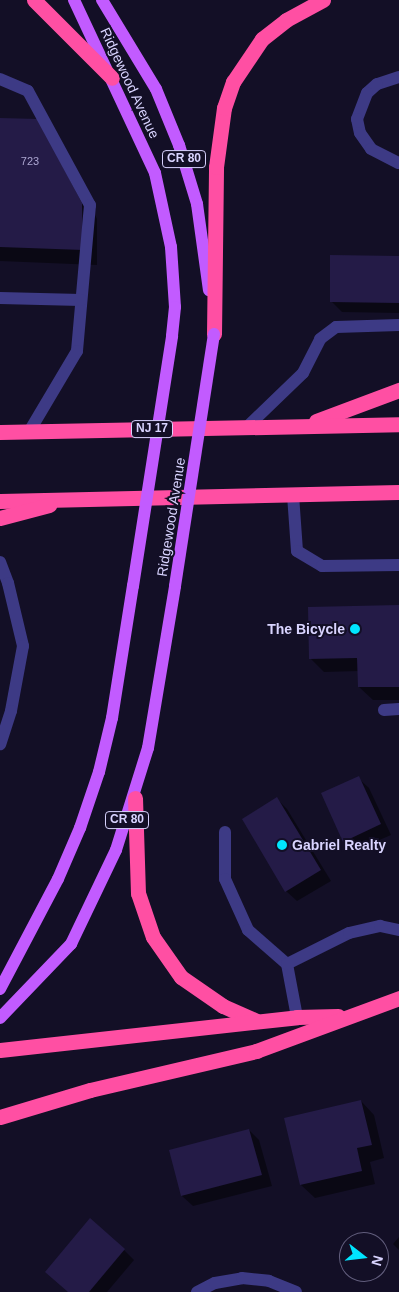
<!DOCTYPE html>
<style>
body{margin:0}
#map{position:relative;width:399px;height:1292px;overflow:hidden;background:#130f26;font-family:Helvetica,sans-serif}
div>[style]{position:absolute}
.shadow>*{inset:0;background:#0007}
.building>*{inset:0;background:#241b47}
.minor>*{height:12px;margin:-6px;padding:0 6px;transform-origin:6px;border-radius:6px;background:#3d3a85}
.major>*{height:12px;margin:-6px;padding:0 6px;transform-origin:6px;border-radius:6px;background:#c25bff}
.highway>*{height:15px;margin:-7.5px;padding:0 7.5px;transform-origin:7.5px;border-radius:7.5px;background:#ff4fa3}
.major-bridge>*{height:12px;margin:-6px;padding:0 6px;transform-origin:6px;border-radius:6px;background:#c25bff}
.dots>*{width:14px;height:14px;translate:-50% -50%;box-sizing:border-box;border:2px solid #130f26;border-radius:50%}
span{translate:-50% -50%;white-space:nowrap;text-align:center;line-height:1.15;-webkit-text-stroke:4px #130f26;paint-order:stroke}
.number-label{font-size:11px;color:#aca6d1}
.number-label span{-webkit-text-stroke-width:0}
.shield-label span{padding:1px 4px;background:#130f26;border:1px solid;border-radius:4px;-webkit-text-stroke-width:0}
.shield-label{font-size:12px;color:#d9d4ff;font-weight:700}
.street-label{font-size:14px;color:#d9d4ff}
.poi-label{font-size:14px;color:#d9d4ff;font-weight:700}
.right{translate:-100% -50%;text-align:right}
.left{translate:0 -50%;text-align:left}
.north{position:absolute;left:339px;top:1232px;width:50px;height:50px;box-sizing:border-box;background:#130f26;border:1px solid #625e7d;border-radius:50%;rotate:106deg;font-size:14px;font-weight:700;line-height:20px;text-align:center;color:#d9d4ff}
.north::after{content:'';display:block;margin:auto;width:18px;height:22px;background:#00e5ff;clip-path:polygon(50% 0,100% 100%,50% 72%,0 100%)}
</style>
<div id="map">
<div class="shadow">
<i style="clip-path:polygon(0 119px,53px 135px,97px 219px,97px 265px,0 261px)"></i>
<i style="clip-path:polygon(399px 257px,399px 313px,342px 312px,331px 301px)"></i>
<i style="clip-path:polygon(399px 606px,399px 700px,373px 700px,359px 687px,359px 671px,324px 672px,310px 658px)"></i>
<i style="clip-path:polygon(358px 778px,369px 788px,391px 835px,354px 851px,344px 841px)"></i>
<i style="clip-path:polygon(277px 799px,287px 809px,331px 881px,297px 901px,286px 891px)"></i>
<i style="clip-path:polygon(361px 1101px,374px 1115px,384px 1158px,370px 1162px,375px 1184px,315px 1198px,301px 1185px,286px 1119px)"></i>
<i style="clip-path:polygon(249px 1130px,259px 1140px,272px 1186px,193px 1206px,182px 1196px,171px 1151px)"></i>
<i style="clip-path:polygon(399px 1237px,399px 1250px,393px 1244px)"></i>
<i style="clip-path:polygon(124px 1250px,134px 1260px,107px 1292px,68px 1292px)"></i>
</div>
<div class="building">
<i style="clip-path:polygon(0 118px,38px 119px,82px 203px,83px 250px,0 247px)"></i>
<i style="clip-path:polygon(330px 255px,399px 256px,399px 303px,330px 302px)"></i>
<i style="clip-path:polygon(399px 605px,399px 687px,358px 687px,357px 658px,309px 659px,308px 607px)"></i>
<i style="clip-path:polygon(359px 776px,381px 824px,343px 842px,321px 793px)"></i>
<i style="clip-path:polygon(277px 797px,321px 870px,285px 892px,242px 819px)"></i>
<i style="clip-path:polygon(361px 1100px,372px 1145px,357px 1148px,362px 1171px,300px 1185px,284px 1118px)"></i>
<i style="clip-path:polygon(249px 1129px,262px 1175px,181px 1196px,169px 1150px)"></i>
<i style="clip-path:polygon(90px 1218px,125px 1249px,89px 1292px,68px 1292px,45px 1272px)"></i>
</div>
<div class="minor">
<i style="left:399px;top:77px;width:23px;rotate:162deg"></i>
<i style="left:377px;top:84px;width:13px;rotate:138deg"></i>
<i style="left:367px;top:93px;width:28px;rotate:111deg"></i>
<i style="left:357px;top:119px;width:14px;rotate:78deg"></i>
<i style="left:360px;top:133px;width:19px;rotate:55deg"></i>
<i style="left:371px;top:149px;width:31px;rotate:27deg"></i>
<i style="left:0;top:79px;width:30px;rotate:23deg"></i>
<i style="left:28px;top:91px;width:130px;rotate:61.5deg"></i>
<i style="left:90px;top:205px;width:147px;rotate:95.1deg"></i>
<i style="left:77px;top:351px;width:94px;rotate:120.7deg"></i>
<i style="left:0;top:298px;width:81px;rotate:1.4deg"></i>
<i style="left:248px;top:426px;width:76px;rotate:-43.9deg"></i>
<i style="left:303px;top:373px;width:38px;rotate:-63deg"></i>
<i style="left:320px;top:339px;width:20px;rotate:-37deg"></i>
<i style="left:336px;top:327px;width:63px;rotate:-1.8deg"></i>
<i style="left:293px;top:495px;width:56px;rotate:85.9deg"></i>
<i style="left:297px;top:551px;width:29px;rotate:31deg"></i>
<i style="left:322px;top:566px;width:77px;rotate:-0.7deg"></i>
<i style="left:0;top:562px;width:22px;rotate:69deg"></i>
<i style="left:8px;top:583px;width:65px;rotate:76.6deg"></i>
<i style="left:23px;top:646px;width:66px;rotate:100.5deg"></i>
<i style="left:11px;top:711px;width:35px;rotate:108deg"></i>
<i style="left:384px;top:710px;width:15px;rotate:-4deg"></i>
<i style="left:225px;top:832px;width:47px;rotate:90deg"></i>
<i style="left:225px;top:879px;width:56px;rotate:65.7deg"></i>
<i style="left:248px;top:930px;width:52px;rotate:41.1deg"></i>
<i style="left:287px;top:964px;width:54px;rotate:79.3deg"></i>
<i style="left:287px;top:964px;width:69px;rotate:-26.6deg"></i>
<i style="left:349px;top:933px;width:32px;rotate:-13deg"></i>
<i style="left:380px;top:926px;width:19px;rotate:12deg"></i>
<i style="left:197px;top:1292px;width:20px;rotate:-27deg"></i>
<i style="left:215px;top:1283px;width:27px;rotate:-10deg"></i>
<i style="left:242px;top:1278px;width:27px;rotate:6deg"></i>
<i style="left:269px;top:1281px;width:29px;rotate:22deg"></i>
</div>
<div class="major">
<i style="left:74px;top:0;width:191px;rotate:64.9deg"></i>
<i style="left:155px;top:173px;width:76px;rotate:77.8deg"></i>
<i style="left:171px;top:247px;width:60px;rotate:86.2deg"></i>
<i style="left:175px;top:307px;width:29px;rotate:96deg"></i>
<i style="left:102px;top:0;width:104px;rotate:58.8deg"></i>
<i style="left:156px;top:89px;width:61px;rotate:67.7deg"></i>
<i style="left:179px;top:145px;width:62px;rotate:73deg"></i>
<i style="left:197px;top:204px;width:87px;rotate:82.1deg"></i>
<i style="left:0;top:989px;width:124px;rotate:-62.2deg"></i>
<i style="left:58px;top:879px;width:56px;rotate:-66.7deg"></i>
<i style="left:80px;top:828px;width:59px;rotate:-71.3deg"></i>
<i style="left:99px;top:772px;width:56px;rotate:-76.5deg"></i>
<i style="left:112px;top:718px;width:134px;rotate:-81deg"></i>
<i style="left:0;top:1018px;width:103px;rotate:-46.2deg"></i>
<i style="left:71px;top:944px;width:104px;rotate:-64.4deg"></i>
<i style="left:116px;top:850px;width:107px;rotate:-72.6deg"></i>
<i style="left:148px;top:748px;width:164px;rotate:-80.5deg"></i>
</div>
<div class="highway">
<i style="left:34px;top:0;width:110px;rotate:45deg"></i>
<i style="left:214px;top:334px;width:167px;rotate:-89.3deg"></i>
<i style="left:216px;top:167px;width:60px;rotate:-82.3deg"></i>
<i style="left:224px;top:108px;width:28px;rotate:-71deg"></i>
<i style="left:233px;top:82px;width:52px;rotate:-56deg"></i>
<i style="left:262px;top:39px;width:31px;rotate:-38deg"></i>
<i style="left:286px;top:20px;width:42px;rotate:-28.4deg"></i>
<i style="left:316px;top:421px;width:89px;rotate:-20.5deg"></i>
<i style="left:0;top:432px;width:399px;rotate:-1.1deg"></i>
<i style="left:0;top:501px;width:399px;rotate:-1.3deg"></i>
<i style="left:0;top:518px;width:51px;rotate:-14.9deg"></i>
<i style="left:135px;top:798px;width:95px;rotate:88.2deg"></i>
<i style="left:138px;top:893px;width:46px;rotate:71.2deg"></i>
<i style="left:153px;top:937px;width:49px;rotate:55deg"></i>
<i style="left:181px;top:977px;width:51px;rotate:34.6deg"></i>
<i style="left:223px;top:1006px;width:36px;rotate:24deg"></i>
<i style="left:0;top:1050px;width:299px;rotate:-6.3deg"></i>
<i style="left:297px;top:1017px;width:41px;rotate:-1.4deg"></i>
<i style="left:0;top:1117px;width:94px;rotate:-16.7deg"></i>
<i style="left:90px;top:1090px;width:171px;rotate:-13.2deg"></i>
<i style="left:256px;top:1051px;width:153px;rotate:-20.3deg"></i>
</div>
<div class="major-bridge">
<i style="left:133px;top:586px;width:253px;rotate:-81.1deg"></i>
<i style="left:175px;top:586px;width:255px;rotate:-81.2deg"></i>
</div>
<div class="dots">
<i style="left:355px;top:629px;background:#00e5ff"></i>
<i style="left:282px;top:845px;background:#00e5ff"></i>
</div>
<div class="number-label">
<span style="left:30px;top:161px">723</span>
</div>
<div class="shield-label">
<span style="left:184px;top:159px">CR 80</span>
<span style="left:152px;top:429px">NJ 17</span>
<span style="left:127px;top:820px">CR 80</span>
</div>
<div class="street-label">
<span style="left:130px;top:83px;rotate:65deg">Ridgewood Avenue</span>
<span style="left:171px;top:517px;rotate:-81deg">Ridgewood Avenue</span>
</div>
<div class="poi-label">
<span class="right" style="left:345px;top:629px">The Bicycle</span>
<span class="left" style="left:292px;top:845px">Gabriel Realty</span>
</div>
<div class="north">N</div>
</div>
